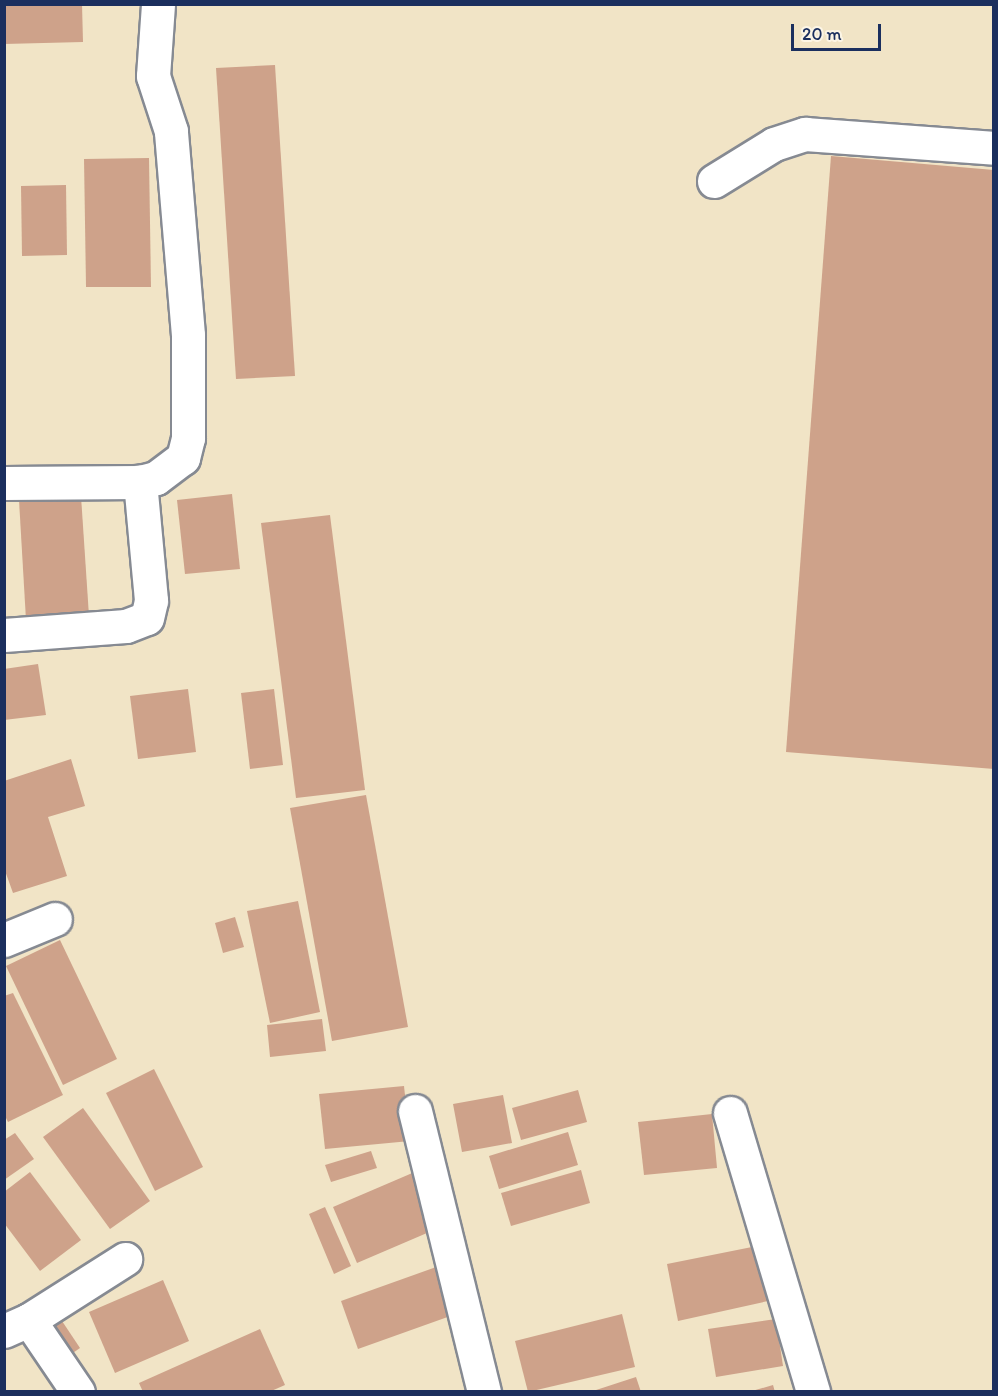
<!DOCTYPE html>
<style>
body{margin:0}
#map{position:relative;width:998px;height:1396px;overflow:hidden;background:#f1e4c6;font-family:Itim,sans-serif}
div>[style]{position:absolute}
.building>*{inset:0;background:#cea28a}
.roads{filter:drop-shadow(2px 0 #868a92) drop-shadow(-2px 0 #868a92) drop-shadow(0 2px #868a92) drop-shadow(0 -2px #868a92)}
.street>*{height:33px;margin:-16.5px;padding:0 16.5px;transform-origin:16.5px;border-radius:16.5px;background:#fff}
span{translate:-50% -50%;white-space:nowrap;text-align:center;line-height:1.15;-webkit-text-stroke:4.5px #fcf5e5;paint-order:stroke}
.frame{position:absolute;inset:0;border:6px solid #1b2f5e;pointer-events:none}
.scale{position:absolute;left:791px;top:24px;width:90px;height:27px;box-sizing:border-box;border:3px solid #1b2f5e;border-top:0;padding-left:8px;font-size:18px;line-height:21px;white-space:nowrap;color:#1b2f5e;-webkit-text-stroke:4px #fcf5e5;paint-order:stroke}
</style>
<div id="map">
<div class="building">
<i style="clip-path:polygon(4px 4px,82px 4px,83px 42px,4px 44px)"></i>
<i style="clip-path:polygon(275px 65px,295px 376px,236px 379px,216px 68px)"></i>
<i style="clip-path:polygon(831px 156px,994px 170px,994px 769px,786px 752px)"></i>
<i style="clip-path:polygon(149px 158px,151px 287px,86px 287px,84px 159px)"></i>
<i style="clip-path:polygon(66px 185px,67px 255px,22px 256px,21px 186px)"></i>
<i style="clip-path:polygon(232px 494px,240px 569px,185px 574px,177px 500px)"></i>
<i style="clip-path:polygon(81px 496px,89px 616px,26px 620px,19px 500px)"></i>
<i style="clip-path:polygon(330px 515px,365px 790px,296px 798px,261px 523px)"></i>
<i style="clip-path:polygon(38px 664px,46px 715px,4px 720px,4px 669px)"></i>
<i style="clip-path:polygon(188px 689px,196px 752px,138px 759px,130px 696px)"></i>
<i style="clip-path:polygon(274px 689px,283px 765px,250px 769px,241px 693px)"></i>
<i style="clip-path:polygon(71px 759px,85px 806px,48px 817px,67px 876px,13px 893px,4px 868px,4px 781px)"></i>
<i style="clip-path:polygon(366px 795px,408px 1027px,332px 1041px,290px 808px)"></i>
<i style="clip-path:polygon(298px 901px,320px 1012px,270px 1023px,247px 911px)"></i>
<i style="clip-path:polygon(235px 917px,244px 947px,223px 953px,215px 923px)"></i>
<i style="clip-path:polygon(60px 940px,117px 1059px,63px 1085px,6px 966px)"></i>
<i style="clip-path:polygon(13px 993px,63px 1095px,8px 1122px,4px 1114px,4px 996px)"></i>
<i style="clip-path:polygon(322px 1019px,326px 1051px,270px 1057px,267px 1025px)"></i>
<i style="clip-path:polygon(154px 1069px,203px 1167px,155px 1191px,106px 1093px)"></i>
<i style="clip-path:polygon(404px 1086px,410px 1141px,325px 1149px,319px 1094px)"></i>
<i style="clip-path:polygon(578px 1090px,587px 1122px,521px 1140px,512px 1108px)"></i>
<i style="clip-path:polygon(503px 1095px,512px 1143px,462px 1152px,453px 1104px)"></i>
<i style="clip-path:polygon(83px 1108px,150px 1201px,110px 1229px,43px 1137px)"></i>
<i style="clip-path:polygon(712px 1114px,717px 1168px,644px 1175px,638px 1122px)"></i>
<i style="clip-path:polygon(568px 1132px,578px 1165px,499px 1189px,489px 1156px)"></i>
<i style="clip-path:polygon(15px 1133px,34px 1159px,4px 1180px,4px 1140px)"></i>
<i style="clip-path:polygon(371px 1151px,377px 1168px,331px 1182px,325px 1165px)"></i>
<i style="clip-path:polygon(581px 1170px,590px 1203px,511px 1226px,501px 1193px)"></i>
<i style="clip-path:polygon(417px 1171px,441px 1227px,357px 1263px,333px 1207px)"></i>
<i style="clip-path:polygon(30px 1172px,81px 1240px,40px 1271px,4px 1223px,4px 1192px)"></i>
<i style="clip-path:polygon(325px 1207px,351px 1266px,334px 1274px,309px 1214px)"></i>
<i style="clip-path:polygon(757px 1246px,768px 1301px,678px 1321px,667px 1264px)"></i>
<i style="clip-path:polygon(439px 1266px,456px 1314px,358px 1349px,341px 1301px)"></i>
<i style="clip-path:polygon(163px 1280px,189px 1341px,115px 1373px,89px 1312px)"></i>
<i style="clip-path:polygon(622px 1314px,635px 1367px,528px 1392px,515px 1341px)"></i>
<i style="clip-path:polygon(776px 1319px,783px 1366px,716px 1377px,708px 1329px)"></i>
<i style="clip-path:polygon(62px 1321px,80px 1348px,67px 1357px,49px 1329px)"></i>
<i style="clip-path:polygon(260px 1329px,285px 1385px,269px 1392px,143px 1392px,139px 1383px)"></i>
<i style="clip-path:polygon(636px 1377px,641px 1392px,593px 1392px,593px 1391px)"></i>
<i style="clip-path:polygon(773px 1385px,775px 1392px,752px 1392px,752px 1391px)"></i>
</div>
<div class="roads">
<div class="street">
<i style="left:714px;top:181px;width:70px;rotate:-31.7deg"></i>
<i style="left:774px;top:144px;width:33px;rotate:-18deg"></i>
<i style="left:805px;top:134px;width:190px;rotate:4.2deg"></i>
<i style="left:4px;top:483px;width:136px;rotate:-0.4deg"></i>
<i style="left:140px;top:482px;width:16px;rotate:-14deg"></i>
<i style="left:156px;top:478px;width:34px;rotate:-37deg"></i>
<i style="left:183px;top:458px;width:21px;rotate:-76deg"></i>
<i style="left:188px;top:438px;width:103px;rotate:-90deg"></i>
<i style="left:188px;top:335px;width:205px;rotate:-94.8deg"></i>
<i style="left:171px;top:131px;width:58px;rotate:-108.1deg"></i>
<i style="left:153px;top:76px;width:72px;rotate:-86deg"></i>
<i style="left:4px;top:635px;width:122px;rotate:-4.2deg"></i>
<i style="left:126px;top:626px;width:22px;rotate:-21deg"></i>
<i style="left:147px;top:618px;width:18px;rotate:-77deg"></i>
<i style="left:151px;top:600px;width:119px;rotate:-95.3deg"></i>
<i style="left:4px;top:940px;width:55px;rotate:-22.4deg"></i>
<i style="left:415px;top:1111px;width:289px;rotate:76.2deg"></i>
<i style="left:730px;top:1113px;width:291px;rotate:73.4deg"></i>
<i style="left:29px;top:1320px;width:114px;rotate:-32.4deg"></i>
<i style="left:4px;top:1331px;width:27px;rotate:-24deg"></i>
<i style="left:29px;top:1320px;width:87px;rotate:55.8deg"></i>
</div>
</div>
<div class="frame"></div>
<div class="scale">20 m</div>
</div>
